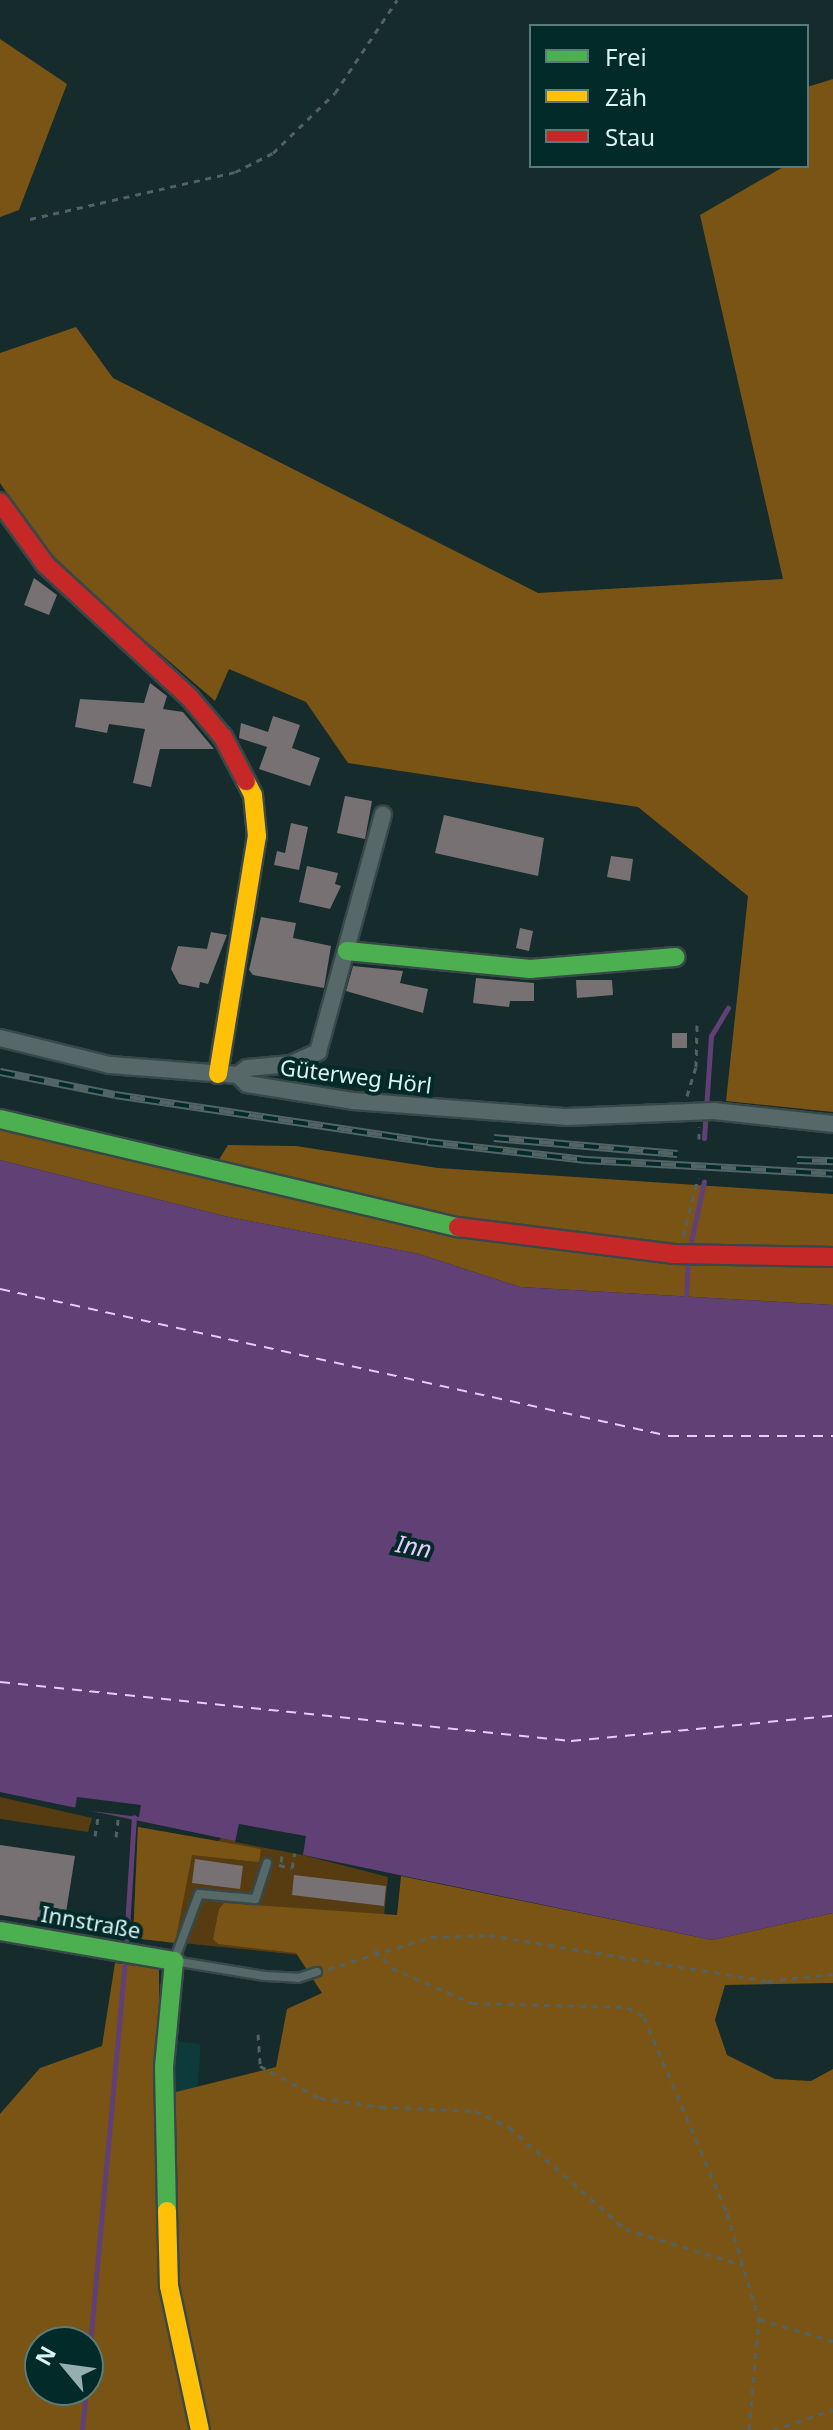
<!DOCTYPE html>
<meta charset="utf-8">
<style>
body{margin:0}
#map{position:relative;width:833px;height:2430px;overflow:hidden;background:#162b2b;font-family:"Noto Sans",sans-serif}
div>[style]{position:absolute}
.built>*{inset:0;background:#0d3b3b}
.green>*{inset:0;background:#563c10}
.forest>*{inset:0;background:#795415}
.water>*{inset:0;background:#614076}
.pier>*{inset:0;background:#162b2b}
.stream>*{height:5px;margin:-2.5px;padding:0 2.5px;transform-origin:2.5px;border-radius:2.5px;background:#614076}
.ferry>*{height:2px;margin-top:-1px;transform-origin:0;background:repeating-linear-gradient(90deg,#e9c9fe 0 10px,transparent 0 18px)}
.building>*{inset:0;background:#787173}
.path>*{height:3px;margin-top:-1.5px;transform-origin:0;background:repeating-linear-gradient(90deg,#516261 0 6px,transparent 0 12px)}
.roads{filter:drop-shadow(2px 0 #384848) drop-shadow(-2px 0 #384848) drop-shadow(0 2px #384848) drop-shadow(0 -2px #384848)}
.lane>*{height:8px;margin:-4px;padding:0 4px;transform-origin:4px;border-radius:4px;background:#566867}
.street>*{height:16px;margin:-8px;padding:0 8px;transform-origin:8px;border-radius:8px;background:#566867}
.fast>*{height:18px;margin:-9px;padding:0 9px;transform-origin:9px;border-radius:9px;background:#4caf50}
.slow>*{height:18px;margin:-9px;padding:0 9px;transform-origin:9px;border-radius:9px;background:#ffc107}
.jam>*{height:18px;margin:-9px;padding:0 9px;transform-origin:9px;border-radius:9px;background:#c62828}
.rail>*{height:8px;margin-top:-4px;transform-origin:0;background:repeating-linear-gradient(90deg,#022a29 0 15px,#536464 0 30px);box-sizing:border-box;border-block:2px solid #536464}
span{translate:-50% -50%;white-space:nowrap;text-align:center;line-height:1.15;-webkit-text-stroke:8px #022a29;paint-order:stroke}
.street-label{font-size:22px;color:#dbf4f3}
.water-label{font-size:24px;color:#e9c9fe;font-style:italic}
.legend{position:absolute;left:529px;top:24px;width:280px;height:144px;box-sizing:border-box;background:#022a29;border:2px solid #597b7a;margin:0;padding:10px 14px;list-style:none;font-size:24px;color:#dbf4f3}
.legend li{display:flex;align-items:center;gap:16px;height:40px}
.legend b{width:40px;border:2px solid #597b7a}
.north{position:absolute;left:24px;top:2326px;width:80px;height:80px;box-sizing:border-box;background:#022a29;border:2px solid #597b7a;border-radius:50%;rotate:299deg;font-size:22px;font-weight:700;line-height:32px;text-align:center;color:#dbf4f3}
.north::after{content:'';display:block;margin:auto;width:28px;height:36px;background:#96aead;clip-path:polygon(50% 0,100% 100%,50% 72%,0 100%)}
</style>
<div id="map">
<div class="built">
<i style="clip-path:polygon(175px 2041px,200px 2044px,200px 2057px,191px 2153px,168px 2155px)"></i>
</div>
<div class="green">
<i style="clip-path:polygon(0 1797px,92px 1818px,88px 1832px,0 1819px)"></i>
<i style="clip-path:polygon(239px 1824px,303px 1855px,388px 1877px,382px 1936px,329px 1958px,133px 1938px,138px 1827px,218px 1841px)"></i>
</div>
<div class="forest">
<i style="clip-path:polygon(0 39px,67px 84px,19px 210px,0 217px)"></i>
<i style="clip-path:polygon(833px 79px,833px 1112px,726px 1101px,748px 896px,638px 807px,348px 763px,306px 702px,229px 669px,215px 701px,51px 559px,0 483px,0 353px,76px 327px,113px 378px,538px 593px,783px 579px,700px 215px,785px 166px,807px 166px,807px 87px)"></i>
<i style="clip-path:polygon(0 1124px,210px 1174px,228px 1145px,296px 1146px,438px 1168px,833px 1194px,833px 1305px,520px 1287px,419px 1254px,229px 1217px,0 1160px)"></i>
<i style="clip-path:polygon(138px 1827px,261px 1849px,259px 1862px,192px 1855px,175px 1943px,133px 1938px)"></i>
<i style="clip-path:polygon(evenodd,401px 1876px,712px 1940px,833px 1913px,833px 1983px,725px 1985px,715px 2020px,727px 2055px,775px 2079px,811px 2081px,833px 2069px,833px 2430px,0 2430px,0 2114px,40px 2068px,102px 2046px,115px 1963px,159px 1969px,160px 2096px,276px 2067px,287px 2009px,322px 1993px,296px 1953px,218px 1944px,213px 1939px,219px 1909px,224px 1903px,397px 1915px,401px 1876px,40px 2342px,88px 2342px,88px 2390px,40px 2390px,40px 2342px)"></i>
</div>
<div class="water">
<i style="clip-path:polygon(0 1160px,229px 1217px,419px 1254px,520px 1287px,833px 1305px,833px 1913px,712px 1940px,0 1792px)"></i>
</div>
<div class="pier">
<i style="clip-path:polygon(77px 1797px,141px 1805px,139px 1817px,75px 1809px)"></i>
<i style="clip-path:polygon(239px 1824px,306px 1836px,303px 1855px,235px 1842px)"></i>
</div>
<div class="stream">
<i style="left:704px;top:1138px;width:102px;rotate:-86.1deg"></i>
<i style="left:711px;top:1036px;width:33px;rotate:-59deg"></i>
<i style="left:690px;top:1247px;width:67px;rotate:-78deg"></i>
<i style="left:686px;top:1297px;width:33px;rotate:-87deg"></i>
<i style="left:126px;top:1943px;width:126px;rotate:-86.4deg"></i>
<i style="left:88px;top:2366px;width:409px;rotate:-84.8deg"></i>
<i style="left:82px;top:2430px;width:40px;rotate:-84.3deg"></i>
</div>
<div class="ferry">
<i style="left:0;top:1289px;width:685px;rotate:12.39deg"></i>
<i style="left:669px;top:1436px;width:164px"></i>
<i style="left:0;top:1682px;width:574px;rotate:5.9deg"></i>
<i style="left:571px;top:1741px;width:263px;rotate:-5.5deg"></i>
</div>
<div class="building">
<i style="clip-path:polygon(34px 578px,57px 595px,49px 615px,24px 605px)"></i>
<i style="clip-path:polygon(150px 683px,167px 696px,163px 709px,183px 712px,214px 749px,160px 749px,151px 787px,133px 783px,145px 729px,109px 724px,107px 733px,75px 727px,80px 699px,144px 703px)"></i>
<i style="clip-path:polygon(273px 716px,300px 725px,292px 748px,320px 758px,310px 786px,259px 769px,267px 747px,239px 738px,241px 723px,268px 732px)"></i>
<i style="clip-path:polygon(345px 796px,372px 801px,365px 839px,337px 833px)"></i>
<i style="clip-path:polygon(444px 815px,544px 838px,538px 876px,435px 853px)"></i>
<i style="clip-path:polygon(291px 823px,308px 827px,299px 870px,274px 865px,277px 851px,285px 853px)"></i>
<i style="clip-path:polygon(611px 856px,633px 859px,630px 881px,607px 877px)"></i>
<i style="clip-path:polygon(307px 866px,338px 873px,335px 884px,341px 886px,330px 909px,299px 902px)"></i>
<i style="clip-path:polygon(261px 917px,296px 923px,293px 938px,331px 946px,324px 988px,253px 975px,249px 970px)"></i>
<i style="clip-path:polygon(520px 928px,533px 931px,529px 951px,516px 948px)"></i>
<i style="clip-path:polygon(211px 932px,227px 935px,208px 984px,200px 982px,199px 988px,179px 984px,171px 969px,178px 946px,207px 949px)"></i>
<i style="clip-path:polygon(353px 966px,403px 971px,400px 983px,428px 989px,423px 1013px,346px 991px)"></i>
<i style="clip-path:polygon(476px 978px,534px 983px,534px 1001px,510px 1001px,509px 1007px,473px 1003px)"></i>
<i style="clip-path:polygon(576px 980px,612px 980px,613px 995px,577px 998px)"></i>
<i style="clip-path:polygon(672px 1033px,687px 1033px,687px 1048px,672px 1048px)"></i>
<i style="clip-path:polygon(0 1845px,75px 1856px,64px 1925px,0 1915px)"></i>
<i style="clip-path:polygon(195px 1859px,243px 1866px,240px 1889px,192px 1883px)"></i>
<i style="clip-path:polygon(294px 1875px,386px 1886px,384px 1906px,292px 1895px)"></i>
</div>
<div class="path">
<i style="left:30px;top:219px;width:210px;rotate:-12.9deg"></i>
<i style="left:235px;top:172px;width:42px;rotate:-26.6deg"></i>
<i style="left:273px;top:153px;width:86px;rotate:-44.1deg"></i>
<i style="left:335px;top:93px;width:112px;rotate:-56.3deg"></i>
<i style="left:687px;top:1096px;width:30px;rotate:-73deg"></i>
<i style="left:696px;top:1067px;width:42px;rotate:-88.6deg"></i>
<i style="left:699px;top:1139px;width:12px;rotate:-90deg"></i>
<i style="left:683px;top:1236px;width:60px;rotate:-75.5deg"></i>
<i style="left:95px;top:1836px;width:24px;rotate:-81deg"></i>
<i style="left:116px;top:1837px;width:23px;rotate:-83deg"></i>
<i style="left:281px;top:1862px;width:11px;rotate:-80deg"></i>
<i style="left:279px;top:1865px;width:13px;rotate:13deg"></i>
<i style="left:292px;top:1868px;width:15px;rotate:-79deg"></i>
<i style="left:375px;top:1950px;width:25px;rotate:47deg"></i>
<i style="left:392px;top:1968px;width:87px;rotate:23.6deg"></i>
<i style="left:472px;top:2003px;width:155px;rotate:1.5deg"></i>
<i style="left:627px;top:2007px;width:20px;rotate:30deg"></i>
<i style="left:644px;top:2017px;width:213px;rotate:67deg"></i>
<i style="left:727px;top:2213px;width:111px;rotate:73.2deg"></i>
<i style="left:759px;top:2319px;width:77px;rotate:16.6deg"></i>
<i style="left:328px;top:1969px;width:108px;rotate:-17.3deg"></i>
<i style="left:431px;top:1937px;width:58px;rotate:-2deg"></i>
<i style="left:489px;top:1935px;width:283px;rotate:9.4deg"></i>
<i style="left:768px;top:1981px;width:65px;rotate:-6.1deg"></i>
<i style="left:258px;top:2034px;width:32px;rotate:86deg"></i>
<i style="left:260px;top:2066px;width:68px;rotate:28.1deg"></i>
<i style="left:320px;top:2098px;width:62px;rotate:8.4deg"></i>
<i style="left:381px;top:2107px;width:94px;rotate:2.4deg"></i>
<i style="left:475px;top:2111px;width:38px;rotate:25deg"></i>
<i style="left:509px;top:2127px;width:154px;rotate:41.3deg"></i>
<i style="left:625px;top:2229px;width:123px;rotate:17deg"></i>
<i style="left:749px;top:2430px;width:111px;rotate:-84.9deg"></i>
<i style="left:773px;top:2430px;width:63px;rotate:-18.4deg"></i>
</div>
<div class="roads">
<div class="lane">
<i style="left:267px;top:1863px;width:38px;rotate:108deg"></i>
<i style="left:255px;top:1899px;width:56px;rotate:-174.9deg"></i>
<i style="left:199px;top:1894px;width:72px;rotate:110.5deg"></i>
<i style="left:174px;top:1961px;width:92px;rotate:9.4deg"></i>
<i style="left:265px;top:1976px;width:33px;rotate:3deg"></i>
<i style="left:298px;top:1978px;width:20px;rotate:-18deg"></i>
</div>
<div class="street">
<i style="left:0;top:1038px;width:113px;rotate:13.8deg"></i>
<i style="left:110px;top:1065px;width:128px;rotate:4.5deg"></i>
<i style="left:238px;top:1075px;width:13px;rotate:45deg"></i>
<i style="left:247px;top:1084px;width:107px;rotate:9.1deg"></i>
<i style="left:353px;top:1101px;width:215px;rotate:4.3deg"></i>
<i style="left:567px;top:1117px;width:147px;rotate:-2.3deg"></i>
<i style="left:714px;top:1111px;width:120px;rotate:6.2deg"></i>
<i style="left:238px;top:1075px;width:11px;rotate:-38deg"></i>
<i style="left:247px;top:1068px;width:44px;rotate:-5.2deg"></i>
<i style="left:291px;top:1064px;width:30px;rotate:-24deg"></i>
<i style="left:318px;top:1052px;width:246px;rotate:-74.7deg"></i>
</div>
<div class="fast">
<i style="left:347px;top:951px;width:184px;rotate:5.6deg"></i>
<i style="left:530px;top:969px;width:146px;rotate:-4.7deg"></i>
<i style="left:0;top:1119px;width:471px;rotate:13.3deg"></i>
<i style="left:0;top:1931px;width:177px;rotate:9.8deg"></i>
<i style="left:174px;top:1961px;width:106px;rotate:95.4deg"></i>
<i style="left:164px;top:2067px;width:144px;rotate:88.8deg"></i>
</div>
<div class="slow">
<i style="left:218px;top:1074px;width:241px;rotate:-80.7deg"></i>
<i style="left:257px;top:836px;width:41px;rotate:-95.6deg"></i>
<i style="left:253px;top:795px;width:16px;rotate:-117deg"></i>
<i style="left:167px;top:2211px;width:75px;rotate:88.5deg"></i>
<i style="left:169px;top:2286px;width:147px;rotate:77.9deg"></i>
</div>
<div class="jam">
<i style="left:0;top:502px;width:77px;rotate:54deg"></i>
<i style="left:45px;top:564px;width:197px;rotate:42.7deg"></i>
<i style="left:190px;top:698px;width:51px;rotate:49.8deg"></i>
<i style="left:223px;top:737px;width:50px;rotate:62.4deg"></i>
<i style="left:458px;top:1227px;width:218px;rotate:7.1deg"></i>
<i style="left:674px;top:1254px;width:159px;rotate:1.1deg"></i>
</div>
</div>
<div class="rail">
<i style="left:0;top:1072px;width:117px;rotate:11.3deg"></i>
<i style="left:115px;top:1095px;width:317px;rotate:8.5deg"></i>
<i style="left:428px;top:1142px;width:159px;rotate:6.5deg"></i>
<i style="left:586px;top:1160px;width:247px;rotate:3.2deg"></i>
<i style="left:494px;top:1138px;width:184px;rotate:5deg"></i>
<i style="left:797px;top:1160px;width:36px;rotate:2deg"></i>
</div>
<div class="street-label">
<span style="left:356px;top:1076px;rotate:7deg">Güterweg Hörl</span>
<span style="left:91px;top:1922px;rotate:10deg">Innstraße</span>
</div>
<div class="water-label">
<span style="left:414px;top:1546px;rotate:11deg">Inn</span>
</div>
<ul class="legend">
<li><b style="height:10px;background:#4caf50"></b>Frei</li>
<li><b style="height:10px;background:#ffc107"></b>Zäh</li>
<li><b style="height:10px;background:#c62828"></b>Stau</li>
</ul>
<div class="north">N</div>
</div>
